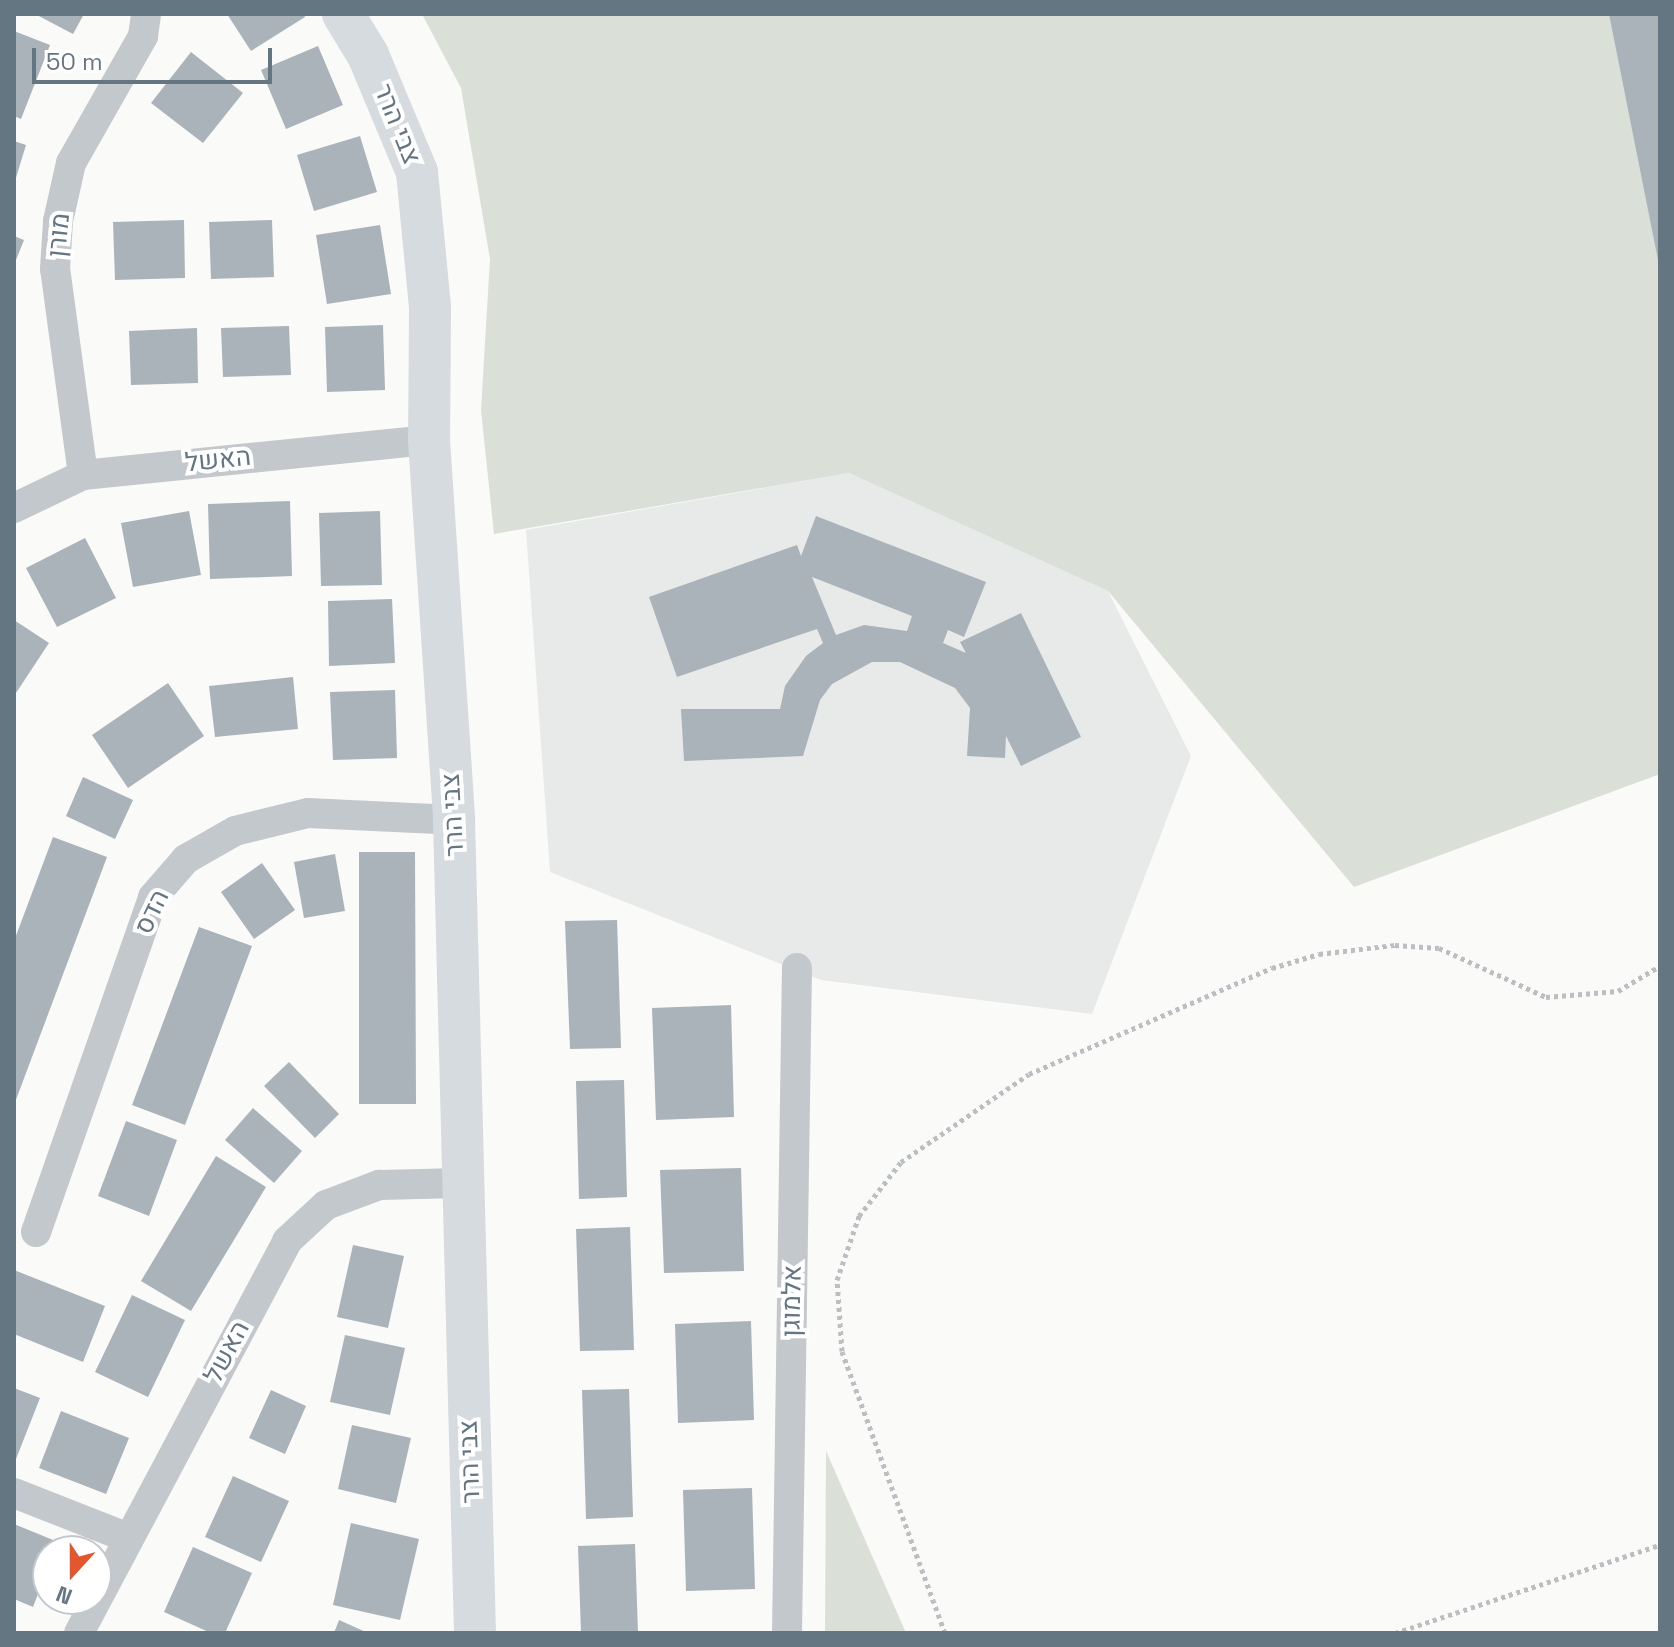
<!DOCTYPE html>
<meta charset="utf-8">
<style>
body{margin:0}
#map{position:relative;width:1674px;height:1647px;overflow:hidden;background:#fafaf8;font-family:"Space Grotesk",Heebo,sans-serif}
div>[style]{position:absolute}
.built>*{inset:0;background:#e8e9e9}
.green>*{inset:0;background:#dadfd7}
.building>*{inset:0;background:#aab3b9}
.path>*{height:5px;margin-top:-2.5px;transform-origin:0;background:repeating-linear-gradient(90deg,#bbbfc2 0 4px,transparent 0 8px)}
.street>*{height:30px;margin:-15px;padding:0 15px;transform-origin:15px;border-radius:15px;background:#c3c8cc}
.secondary>*{height:42px;margin:-21px;padding:0 21px;transform-origin:21px;border-radius:21px;background:#d6dbdf}
span{translate:-50% -50%;white-space:nowrap;text-align:center;line-height:1.15;-webkit-text-stroke:8px #fff;paint-order:stroke}
.street-label{font-size:26px;color:#657683}
.frame{position:absolute;inset:0;border:16px solid #657683;pointer-events:none}
.north{position:absolute;left:32px;top:1535px;width:80px;height:80px;box-sizing:border-box;background:#fff;border:2px solid #c1c8cd;border-radius:50%;rotate:201deg;font-size:22px;font-weight:700;line-height:32px;text-align:center;color:#657683}
.north::after{content:'';display:block;margin:auto;width:28px;height:36px;background:#e4572e;clip-path:polygon(50% 0,100% 100%,50% 72%,0 100%)}
.scale{position:absolute;left:32px;top:48px;width:240px;height:36px;box-sizing:border-box;border:4px solid #657683;border-top:0;padding-left:10px;font-size:24px;line-height:28px;white-space:nowrap;color:#657683;-webkit-text-stroke:6px #fff;paint-order:stroke}
</style>
<div id="map">
<div class="built">
<i style="clip-path:polygon(849px 473px,1108px 591px,1191px 756px,1092px 1014px,821px 980px,550px 872px,526px 530px)"></i>
</div>
<div class="green">
<i style="clip-path:polygon(422px 14px,1660px 14px,1660px 774px,1354px 887px,1108px 591px,849px 473px,494px 534px,481px 410px,490px 259px,461px 88px)"></i>
<i style="clip-path:polygon(826px 1451px,906px 1633px,825px 1633px)"></i>
</div>
<div class="building">
<i style="clip-path:polygon(35px 14px,84px 14px,73px 34px)"></i>
<i style="clip-path:polygon(227px 14px,304px 14px,305px 17px,251px 51px)"></i>
<i style="clip-path:polygon(1609px 14px,1660px 14px,1660px 265px,1659px 265px)"></i>
<i style="clip-path:polygon(14px 31px,50px 45px,21px 119px,14px 116px)"></i>
<i style="clip-path:polygon(318px 46px,343px 105px,286px 129px,261px 70px)"></i>
<i style="clip-path:polygon(191px 52px,243px 93px,203px 143px,151px 103px)"></i>
<i style="clip-path:polygon(360px 136px,377px 192px,314px 211px,297px 155px)"></i>
<i style="clip-path:polygon(14px 141px,26px 145px,15px 181px,14px 181px)"></i>
<i style="clip-path:polygon(184px 220px,185px 278px,115px 280px,113px 222px)"></i>
<i style="clip-path:polygon(272px 220px,274px 277px,211px 279px,209px 222px)"></i>
<i style="clip-path:polygon(380px 225px,391px 294px,327px 304px,316px 235px)"></i>
<i style="clip-path:polygon(14px 236px,24px 240px,14px 265px)"></i>
<i style="clip-path:polygon(383px 325px,385px 390px,327px 392px,325px 327px)"></i>
<i style="clip-path:polygon(289px 326px,291px 375px,223px 377px,221px 328px)"></i>
<i style="clip-path:polygon(197px 328px,198px 383px,131px 385px,129px 331px)"></i>
<i style="clip-path:polygon(290px 501px,292px 576px,210px 579px,208px 504px)"></i>
<i style="clip-path:polygon(189px 511px,201px 575px,133px 587px,121px 523px)"></i>
<i style="clip-path:polygon(380px 511px,382px 585px,321px 586px,319px 513px)"></i>
<i style="clip-path:polygon(evenodd,816px 516px,986px 582px,964px 637px,948px 630px,943px 643px,966px 653px,960px 642px,1021px 613px,1081px 737px,1021px 766px,1006px 736px,1005px 758px,967px 756px,970px 708px,955px 688px,900px 662px,872px 662px,832px 684px,820px 700px,803px 756px,684px 761px,681px 709px,780px 709px,785px 686px,806px 656px,823px 643px,817px 629px,677px 677px,649px 597px,797px 545px,801px 556px,816px 516px,812px 577px,912px 616px,907px 631px,864px 625px,836px 635px,812px 577px)"></i>
<i style="clip-path:polygon(85px 538px,116px 598px,57px 627px,26px 568px)"></i>
<i style="clip-path:polygon(392px 599px,395px 663px,329px 666px,328px 601px)"></i>
<i style="clip-path:polygon(14px 620px,49px 643px,14px 696px)"></i>
<i style="clip-path:polygon(293px 677px,298px 729px,215px 737px,209px 686px)"></i>
<i style="clip-path:polygon(168px 683px,204px 736px,128px 788px,92px 735px)"></i>
<i style="clip-path:polygon(395px 690px,397px 758px,333px 760px,330px 692px)"></i>
<i style="clip-path:polygon(83px 777px,133px 800px,115px 839px,66px 816px)"></i>
<i style="clip-path:polygon(53px 837px,107px 857px,14px 1105px,14px 941px)"></i>
<i style="clip-path:polygon(359px 852px,415px 852px,416px 1104px,359px 1104px)"></i>
<i style="clip-path:polygon(335px 854px,345px 911px,304px 918px,294px 862px)"></i>
<i style="clip-path:polygon(262px 863px,295px 910px,254px 939px,221px 892px)"></i>
<i style="clip-path:polygon(617px 920px,621px 1048px,570px 1049px,565px 921px)"></i>
<i style="clip-path:polygon(199px 927px,252px 946px,185px 1125px,132px 1105px)"></i>
<i style="clip-path:polygon(731px 1005px,734px 1117px,656px 1120px,652px 1008px)"></i>
<i style="clip-path:polygon(289px 1062px,339px 1114px,315px 1138px,264px 1086px)"></i>
<i style="clip-path:polygon(624px 1080px,627px 1197px,579px 1199px,576px 1081px)"></i>
<i style="clip-path:polygon(253px 1108px,302px 1151px,274px 1183px,225px 1140px)"></i>
<i style="clip-path:polygon(126px 1121px,177px 1140px,149px 1216px,98px 1196px)"></i>
<i style="clip-path:polygon(216px 1156px,266px 1187px,191px 1311px,141px 1281px)"></i>
<i style="clip-path:polygon(741px 1168px,744px 1271px,664px 1273px,660px 1170px)"></i>
<i style="clip-path:polygon(630px 1227px,634px 1350px,580px 1351px,576px 1229px)"></i>
<i style="clip-path:polygon(353px 1245px,404px 1256px,388px 1328px,337px 1317px)"></i>
<i style="clip-path:polygon(14px 1270px,105px 1306px,83px 1362px,14px 1334px)"></i>
<i style="clip-path:polygon(132px 1295px,185px 1320px,148px 1397px,95px 1372px)"></i>
<i style="clip-path:polygon(751px 1321px,754px 1420px,678px 1423px,675px 1324px)"></i>
<i style="clip-path:polygon(345px 1335px,405px 1348px,390px 1415px,330px 1402px)"></i>
<i style="clip-path:polygon(14px 1388px,40px 1398px,16px 1459px,14px 1458px)"></i>
<i style="clip-path:polygon(629px 1389px,633px 1517px,586px 1519px,582px 1390px)"></i>
<i style="clip-path:polygon(271px 1390px,306px 1406px,285px 1454px,249px 1438px)"></i>
<i style="clip-path:polygon(61px 1411px,129px 1438px,106px 1494px,39px 1468px)"></i>
<i style="clip-path:polygon(352px 1425px,411px 1438px,396px 1503px,338px 1489px)"></i>
<i style="clip-path:polygon(233px 1476px,289px 1501px,261px 1562px,205px 1537px)"></i>
<i style="clip-path:polygon(752px 1488px,755px 1589px,686px 1591px,683px 1490px)"></i>
<i style="clip-path:polygon(351px 1523px,419px 1539px,400px 1620px,333px 1605px)"></i>
<i style="clip-path:polygon(14px 1524px,58px 1542px,55px 1551px,48px 1551px,48px 1568px,33px 1607px,14px 1599px)"></i>
<i style="clip-path:polygon(635px 1544px,638px 1633px,581px 1633px,578px 1546px)"></i>
<i style="clip-path:polygon(193px 1547px,252px 1573px,225px 1633px,211px 1633px,164px 1612px)"></i>
<i style="clip-path:polygon(339px 1620px,368px 1633px,334px 1633px)"></i>
</div>
<div class="path">
<i style="left:945px;top:1633px;width:300px;rotate:-110.1deg"></i>
<i style="left:842px;top:1351px;width:71px;rotate:-94deg"></i>
<i style="left:837px;top:1280px;width:68px;rotate:-71deg"></i>
<i style="left:859px;top:1216px;width:68px;rotate:-52.1deg"></i>
<i style="left:901px;top:1162px;width:155px;rotate:-34.5deg"></i>
<i style="left:1029px;top:1074px;width:265px;rotate:-23.6deg"></i>
<i style="left:1272px;top:968px;width:49px;rotate:-16.6deg"></i>
<i style="left:1319px;top:954px;width:77px;rotate:-6.8deg"></i>
<i style="left:1395px;top:945px;width:44px;rotate:3.9deg"></i>
<i style="left:1439px;top:948px;width:118px;rotate:24.6deg"></i>
<i style="left:1546px;top:997px;width:72px;rotate:-4.8deg"></i>
<i style="left:1618px;top:991px;width:49px;rotate:-30.8deg"></i>
<i style="left:1395px;top:1633px;width:279px;rotate:-18.4deg"></i>
</div>
<div class="street">
<i style="left:83px;top:475px;width:208px;rotate:-97.7deg"></i>
<i style="left:55px;top:269px;width:48px;rotate:-86.4deg"></i>
<i style="left:58px;top:221px;width:59px;rotate:-77.4deg"></i>
<i style="left:71px;top:163px;width:146px;rotate:-60.4deg"></i>
<i style="left:143px;top:36px;width:22px;rotate:-82deg"></i>
<i style="left:14px;top:508px;width:76px;rotate:-25.6deg"></i>
<i style="left:83px;top:475px;width:348px;rotate:-5.8deg"></i>
<i style="left:36px;top:1232px;width:355px;rotate:-70.7deg"></i>
<i style="left:153px;top:897px;width:50px;rotate:-49deg"></i>
<i style="left:186px;top:859px;width:56px;rotate:-29.7deg"></i>
<i style="left:235px;top:831px;width:75px;rotate:-13.9deg"></i>
<i style="left:308px;top:813px;width:146px;rotate:2.7deg"></i>
<i style="left:14px;top:1493px;width:123px;rotate:21.5deg"></i>
<i style="left:79px;top:1633px;width:444px;rotate:-62deg"></i>
<i style="left:287px;top:1241px;width:53px;rotate:-42.7deg"></i>
<i style="left:326px;top:1205px;width:57px;rotate:-20.7deg"></i>
<i style="left:379px;top:1185px;width:82px;rotate:-1.4deg"></i>
<i style="left:787px;top:1633px;width:665px;rotate:-89.14deg"></i>
</div>
<div class="secondary">
<i style="left:343px;top:14px;width:48px;rotate:58.6deg"></i>
<i style="left:368px;top:55px;width:127px;rotate:67.3deg"></i>
<i style="left:417px;top:172px;width:137px;rotate:84.5deg"></i>
<i style="left:430px;top:308px;width:132px;rotate:90.4deg"></i>
<i style="left:429px;top:440px;width:381px;rotate:86.2deg"></i>
<i style="left:454px;top:820px;width:813px;rotate:88.52deg"></i>
</div>
<div class="street-label">
<span style="left:397px;top:124px;rotate:68deg">צבי הרר</span>
<span style="left:59px;top:235px;rotate:-84deg">מורן</span>
<span style="left:218px;top:460px;rotate:-6deg">האשל</span>
<span style="left:453px;top:815px;rotate:-93deg">צבי הרר</span>
<span style="left:152px;top:912px;rotate:-64deg">הדס</span>
<span style="left:792px;top:1301px;rotate:-89deg">אלמוגן</span>
<span style="left:227px;top:1352px;rotate:-62deg">האשל</span>
<span style="left:470px;top:1462px;rotate:-92deg">צבי הרר</span>
</div>
<div class="frame"></div>
<div class="north">N</div>
<div class="scale">50 m</div>
</div>
